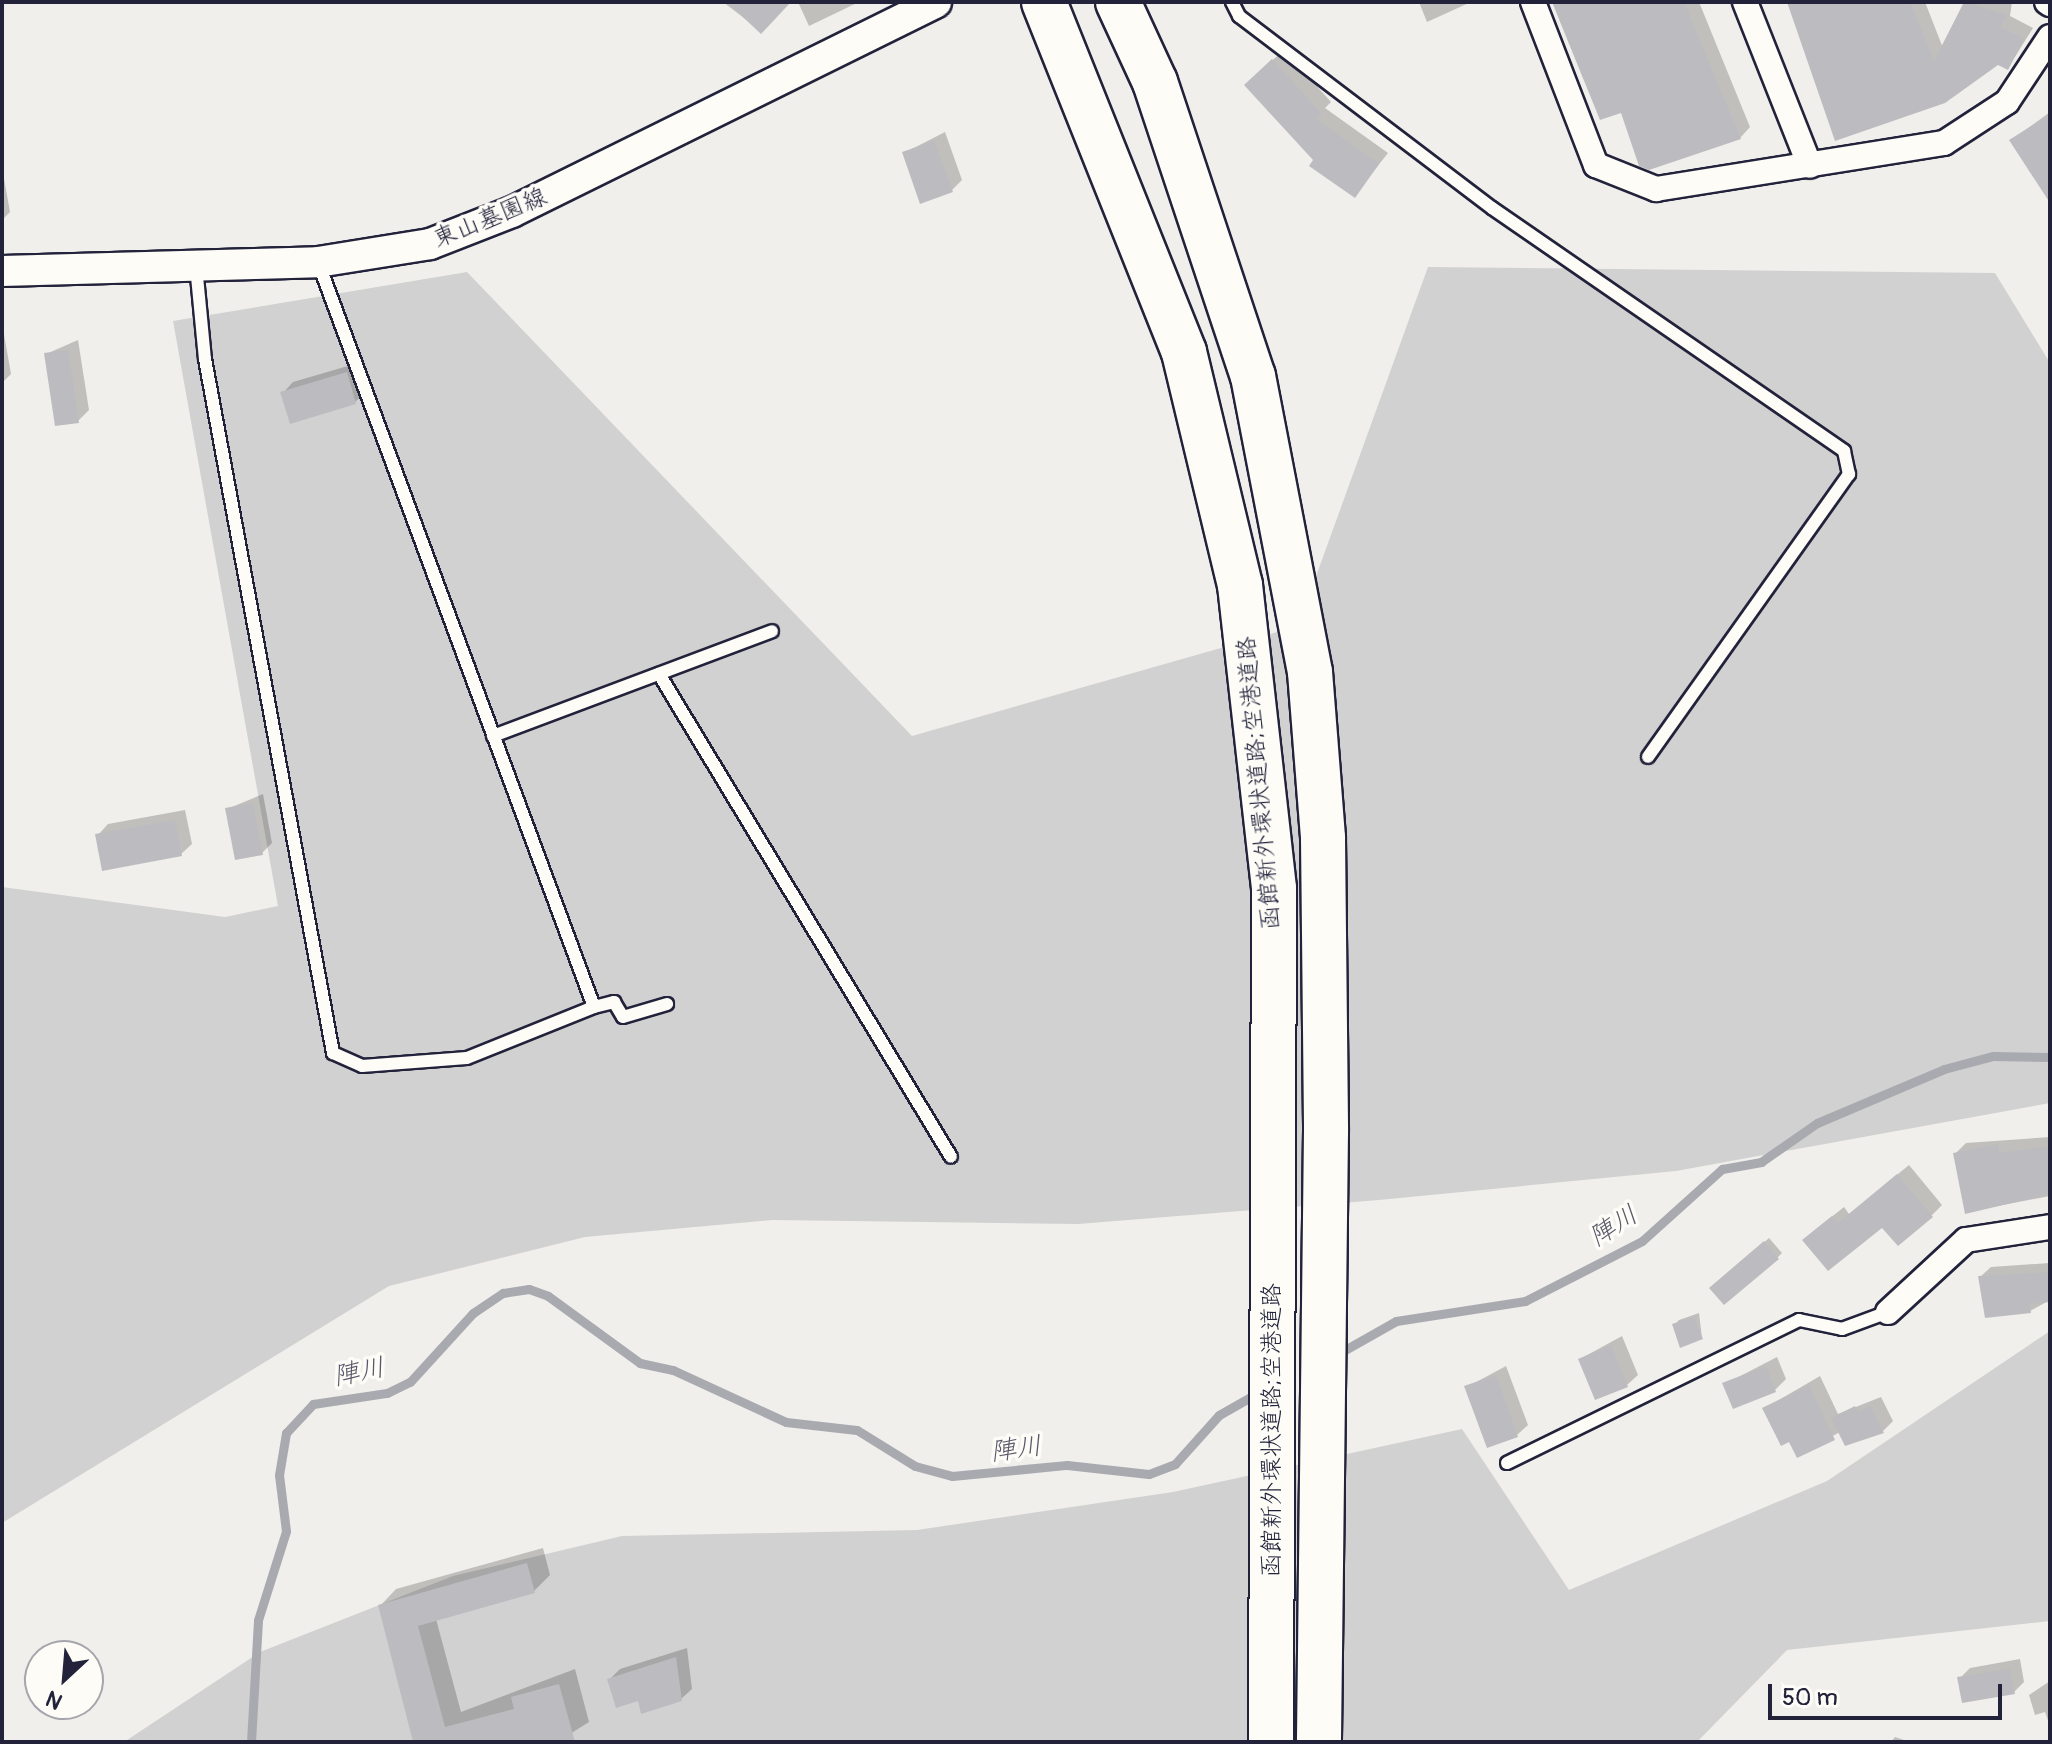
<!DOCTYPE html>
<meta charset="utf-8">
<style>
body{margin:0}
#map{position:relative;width:2052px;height:1744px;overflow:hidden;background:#f0efec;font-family:Pangolin,"Klee One",sans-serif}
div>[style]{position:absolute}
.green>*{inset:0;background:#d2d1d1}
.shadow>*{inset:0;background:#0003}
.stream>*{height:9px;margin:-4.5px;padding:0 4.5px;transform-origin:4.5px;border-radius:4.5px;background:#a9a9b0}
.building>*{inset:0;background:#bcbcc0}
.roads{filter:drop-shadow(2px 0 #22223b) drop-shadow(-2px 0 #22223b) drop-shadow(0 2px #22223b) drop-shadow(0 -2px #22223b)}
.service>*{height:12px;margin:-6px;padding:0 6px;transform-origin:6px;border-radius:6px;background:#fdfcf7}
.minor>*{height:24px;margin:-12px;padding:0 12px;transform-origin:12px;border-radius:12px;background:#fdfcf7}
.tertiary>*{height:30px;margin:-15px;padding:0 15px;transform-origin:15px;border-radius:15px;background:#fdfcf7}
.motorway>*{height:44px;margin:-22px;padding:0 22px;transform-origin:22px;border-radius:22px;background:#fdfcf7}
span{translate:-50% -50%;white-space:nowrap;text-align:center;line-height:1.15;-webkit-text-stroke:7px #fdfcf7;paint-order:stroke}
.street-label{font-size:24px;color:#22223b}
.water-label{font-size:26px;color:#58586a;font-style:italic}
.frame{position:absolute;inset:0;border:4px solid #22223b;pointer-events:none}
.north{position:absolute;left:24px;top:1640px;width:80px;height:80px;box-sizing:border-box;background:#fdfcf7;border:2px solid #a5a5ac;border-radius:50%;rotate:206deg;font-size:22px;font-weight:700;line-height:32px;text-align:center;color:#22223b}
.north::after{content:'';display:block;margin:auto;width:28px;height:36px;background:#22223b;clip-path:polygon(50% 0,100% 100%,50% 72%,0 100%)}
.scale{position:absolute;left:1768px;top:1684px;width:234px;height:36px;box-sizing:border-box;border:4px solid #22223b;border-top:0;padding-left:10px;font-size:24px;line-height:28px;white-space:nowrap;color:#22223b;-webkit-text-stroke:6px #fdfcf7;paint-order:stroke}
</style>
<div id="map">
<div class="green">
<i style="clip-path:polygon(1428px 267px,1995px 273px,2050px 363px,2050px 1103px,1676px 1171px,1379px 1200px,1078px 1224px,773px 1220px,585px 1237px,389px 1286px,2px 1523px,2px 887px,225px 917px,278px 906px,173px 321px,467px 272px,912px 736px,1298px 626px)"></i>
<i style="clip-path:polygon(2050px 1331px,2050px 1621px,1787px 1650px,1697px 1742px,124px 1742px,260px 1652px,453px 1576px,622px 1536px,917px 1530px,1173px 1492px,1462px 1429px,1569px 1590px,1827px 1481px)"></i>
</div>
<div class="shadow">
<i style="clip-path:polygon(723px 2px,789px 2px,761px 31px)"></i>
<i style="clip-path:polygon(798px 2px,859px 2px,809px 26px)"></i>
<i style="clip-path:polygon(1419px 2px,1471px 2px,1427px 22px)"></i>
<i style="clip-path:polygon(1554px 2px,1699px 2px,1750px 127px,1740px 138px,1622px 110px)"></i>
<i style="clip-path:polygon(1789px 2px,1925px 2px,1943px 48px,1967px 2px,2012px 2px,2010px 16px,2033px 28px,2008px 68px,1998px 63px,1836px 138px)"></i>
<i style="clip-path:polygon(1284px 50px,1331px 102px,1325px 108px,1388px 153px,1354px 196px,1316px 160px,1257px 74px)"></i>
<i style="clip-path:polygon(2050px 112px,2050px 198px,2012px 140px)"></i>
<i style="clip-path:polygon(945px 132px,962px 180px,952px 190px,904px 153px)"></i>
<i style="clip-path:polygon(2px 167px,10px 212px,2px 220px)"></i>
<i style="clip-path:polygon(2px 323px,11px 374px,2px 383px)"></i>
<i style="clip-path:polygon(78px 340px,89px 410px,78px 421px,46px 354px)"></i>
<i style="clip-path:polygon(358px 363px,366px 392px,355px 402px,283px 393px,293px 382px)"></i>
<i style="clip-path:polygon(263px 794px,272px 843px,262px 853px,227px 809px)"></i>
<i style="clip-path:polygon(185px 810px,192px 844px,181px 854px,98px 835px,108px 824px)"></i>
<i style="clip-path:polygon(2050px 1137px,2050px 1196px,1966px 1212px,1955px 1154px,1966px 1143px)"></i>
<i style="clip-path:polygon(1909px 1165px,1942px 1205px,1931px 1216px,1815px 1230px,1844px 1207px,1849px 1214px)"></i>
<i style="clip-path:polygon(1769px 1238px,1782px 1253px,1778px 1257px,1712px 1289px)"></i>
<i style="clip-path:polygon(2050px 1263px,2050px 1300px,2030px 1311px,1980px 1277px,1991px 1267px)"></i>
<i style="clip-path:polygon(1699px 1313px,1702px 1338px,1674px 1325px,1679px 1320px)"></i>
<i style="clip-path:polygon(1622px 1336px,1638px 1375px,1627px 1385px,1580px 1359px)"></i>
<i style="clip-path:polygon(1777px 1357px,1786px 1379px,1775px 1390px,1725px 1384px)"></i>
<i style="clip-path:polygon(1506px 1366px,1528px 1425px,1517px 1435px,1467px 1387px)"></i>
<i style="clip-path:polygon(1820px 1376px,1838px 1414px,1881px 1397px,1893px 1421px,1883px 1431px,1840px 1432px,1798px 1455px,1765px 1408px)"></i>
<i style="clip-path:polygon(543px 1548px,550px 1575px,534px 1591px,436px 1619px,461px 1712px,575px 1669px,589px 1722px,557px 1742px,416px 1742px,380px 1606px,396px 1589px)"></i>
<i style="clip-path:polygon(687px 1648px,692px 1689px,681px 1699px,639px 1699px,610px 1679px,620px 1669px)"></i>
<i style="clip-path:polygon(2020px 1659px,2024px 1682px,2014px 1692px,1960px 1678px,1970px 1668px)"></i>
<i style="clip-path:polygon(2050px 1681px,2050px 1726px,2045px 1712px,2035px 1715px,2029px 1695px)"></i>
<i style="clip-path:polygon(1895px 1737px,1910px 1742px,1891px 1742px)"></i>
</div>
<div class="stream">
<i style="left:1336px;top:1355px;width:69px;rotate:-29.5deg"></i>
<i style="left:1396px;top:1321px;width:131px;rotate:-8.8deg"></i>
<i style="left:1525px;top:1301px;width:131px;rotate:-27.1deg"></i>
<i style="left:1642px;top:1241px;width:108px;rotate:-42deg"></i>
<i style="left:1722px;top:1169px;width:40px;rotate:-10deg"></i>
<i style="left:1761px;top:1162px;width:68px;rotate:-34.9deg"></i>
<i style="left:1817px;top:1123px;width:138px;rotate:-23deg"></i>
<i style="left:1944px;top:1069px;width:51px;rotate:-14.9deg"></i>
<i style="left:1993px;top:1056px;width:57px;rotate:1deg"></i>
<i style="left:251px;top:1742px;width:122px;rotate:-86.7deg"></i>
<i style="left:258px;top:1620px;width:93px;rotate:-72.5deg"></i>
<i style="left:286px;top:1531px;width:56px;rotate:-97.1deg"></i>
<i style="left:279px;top:1475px;width:43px;rotate:-80.5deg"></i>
<i style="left:286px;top:1433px;width:40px;rotate:-47deg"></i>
<i style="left:313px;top:1404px;width:75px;rotate:-8.5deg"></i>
<i style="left:387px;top:1393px;width:25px;rotate:-26deg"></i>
<i style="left:410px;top:1382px;width:93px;rotate:-47.6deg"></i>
<i style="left:473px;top:1313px;width:36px;rotate:-34deg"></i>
<i style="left:503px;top:1293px;width:26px;rotate:-9deg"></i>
<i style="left:529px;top:1289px;width:20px;rotate:20deg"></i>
<i style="left:548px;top:1296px;width:114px;rotate:36.1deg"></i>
<i style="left:640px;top:1363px;width:34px;rotate:12deg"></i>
<i style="left:673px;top:1370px;width:124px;rotate:24.7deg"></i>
<i style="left:786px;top:1422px;width:71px;rotate:6.4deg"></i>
<i style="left:857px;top:1430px;width:68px;rotate:31.8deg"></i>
<i style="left:915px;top:1466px;width:38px;rotate:15deg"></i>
<i style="left:952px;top:1476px;width:116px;rotate:-5.5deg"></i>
<i style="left:1067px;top:1465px;width:82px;rotate:6.3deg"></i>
<i style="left:1149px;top:1474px;width:28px;rotate:-21deg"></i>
<i style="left:1175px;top:1464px;width:66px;rotate:-48.1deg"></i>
<i style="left:1219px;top:1415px;width:48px;rotate:-29.7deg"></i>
</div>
<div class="building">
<i style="clip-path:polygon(727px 2px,791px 2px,761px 34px)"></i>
<i style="clip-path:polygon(1552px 2px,1684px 2px,1741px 139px,1649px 170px,1639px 166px,1621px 113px,1600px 120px)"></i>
<i style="clip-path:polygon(1787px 2px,1910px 2px,1934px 61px,1964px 2px,2007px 15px,2001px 27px,2024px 39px,2008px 70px,1998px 65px,1945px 103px,1835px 141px)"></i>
<i style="clip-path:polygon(1272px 59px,1322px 114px,1316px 119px,1379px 164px,1355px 198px,1309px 166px,1313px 160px,1244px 85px)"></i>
<i style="clip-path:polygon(2050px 114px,2050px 203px,2009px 140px)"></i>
<i style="clip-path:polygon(934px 141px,953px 192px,920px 204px,902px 152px)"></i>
<i style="clip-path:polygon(68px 350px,79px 423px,55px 426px,44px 353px)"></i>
<i style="clip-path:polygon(347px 372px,356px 404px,290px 424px,280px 392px)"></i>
<i style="clip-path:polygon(253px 803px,263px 855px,235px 860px,225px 808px)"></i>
<i style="clip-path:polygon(175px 820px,182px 856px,102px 871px,95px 834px)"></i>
<i style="clip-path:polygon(1998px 1144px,1999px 1153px,2050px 1146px,2050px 1194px,1965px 1214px,1953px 1153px)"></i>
<i style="clip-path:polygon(1897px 1174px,1933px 1217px,1898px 1246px,1882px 1228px,1828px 1271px,1802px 1240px,1832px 1216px,1838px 1223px)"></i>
<i style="clip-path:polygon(1764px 1241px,1779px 1259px,1724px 1305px,1709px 1288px)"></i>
<i style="clip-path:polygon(2050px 1272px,2050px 1302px,2030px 1304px,2031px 1313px,1985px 1318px,1978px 1276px)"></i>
<i style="clip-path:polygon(1694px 1317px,1703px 1339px,1680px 1348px,1672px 1324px)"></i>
<i style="clip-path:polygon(1611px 1345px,1628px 1387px,1595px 1400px,1578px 1359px)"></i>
<i style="clip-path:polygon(1766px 1366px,1776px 1392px,1733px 1409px,1722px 1383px)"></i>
<i style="clip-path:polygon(1496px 1375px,1518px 1437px,1487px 1448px,1464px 1386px)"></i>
<i style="clip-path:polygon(1809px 1385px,1835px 1440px,1797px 1458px,1789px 1442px,1781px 1446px,1762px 1408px)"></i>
<i style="clip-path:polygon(1855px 1406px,1858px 1412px,1870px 1406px,1884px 1433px,1845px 1446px,1831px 1418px)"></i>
<i style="clip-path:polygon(527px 1563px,535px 1593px,418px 1626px,445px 1727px,514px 1709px,511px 1697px,559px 1684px,575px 1742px,413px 1742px,378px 1605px)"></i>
<i style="clip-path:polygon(676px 1657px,682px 1701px,641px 1714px,638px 1701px,616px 1708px,607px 1679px)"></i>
<i style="clip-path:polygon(2010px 1669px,2015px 1694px,1962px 1703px,1957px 1677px)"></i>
</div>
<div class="roads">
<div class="service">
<i style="left:1232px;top:2px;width:16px;rotate:63deg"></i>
<i style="left:1239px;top:16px;width:318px;rotate:37.2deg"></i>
<i style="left:1492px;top:208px;width:428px;rotate:34.6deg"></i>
<i style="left:1844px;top:451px;width:24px;rotate:78deg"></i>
<i style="left:1849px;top:474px;width:347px;rotate:125.4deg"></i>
<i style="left:318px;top:262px;width:794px;rotate:69.67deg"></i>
<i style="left:594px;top:1007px;width:21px;rotate:-14deg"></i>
<i style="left:614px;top:1002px;width:17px;rotate:59deg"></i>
<i style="left:623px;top:1017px;width:46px;rotate:-16.5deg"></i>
<i style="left:196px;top:266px;width:93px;rotate:84.5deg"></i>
<i style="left:205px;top:359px;width:706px;rotate:79.55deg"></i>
<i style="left:333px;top:1053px;width:32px;rotate:24deg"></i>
<i style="left:362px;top:1066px;width:105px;rotate:-4.4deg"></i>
<i style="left:467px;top:1058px;width:137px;rotate:-21.9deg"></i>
<i style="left:659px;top:674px;width:564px;rotate:58.84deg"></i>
<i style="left:493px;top:736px;width:298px;rotate:-20.6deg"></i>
<i style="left:1507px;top:1463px;width:325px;rotate:-26.1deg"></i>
<i style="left:1799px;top:1320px;width:44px;rotate:11.8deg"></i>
<i style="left:1842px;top:1329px;width:49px;rotate:-20.3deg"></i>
</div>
<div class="minor">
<i style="left:1533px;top:2px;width:175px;rotate:68.9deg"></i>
<i style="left:1596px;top:165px;width:65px;rotate:21.8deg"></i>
<i style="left:1656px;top:189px;width:292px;rotate:-9.1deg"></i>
<i style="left:1944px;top:143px;width:75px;rotate:-33.1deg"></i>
<i style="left:2007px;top:102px;width:78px;rotate:-56.5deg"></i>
<i style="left:1745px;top:2px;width:176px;rotate:68.4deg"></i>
<i style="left:2047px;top:2px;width:4px;rotate:34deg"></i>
<i style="left:1888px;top:1312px;width:106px;rotate:-42.7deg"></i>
<i style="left:1966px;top:1240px;width:85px;rotate:-8.8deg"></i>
</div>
<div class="tertiary">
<i style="left:2px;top:271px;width:316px;rotate:-1.6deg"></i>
<i style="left:318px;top:262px;width:113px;rotate:-9.1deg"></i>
<i style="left:430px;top:244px;width:88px;rotate:-21.3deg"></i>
<i style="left:512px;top:212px;width:473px;rotate:-26.3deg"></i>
</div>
<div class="motorway">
<i style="left:1044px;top:2px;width:377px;rotate:68.2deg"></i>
<i style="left:1184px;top:352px;width:240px;rotate:76.5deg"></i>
<i style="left:1240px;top:585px;width:305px;rotate:83.6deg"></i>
<i style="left:1274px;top:888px;width:854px;rotate:90.2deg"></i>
<i style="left:1118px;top:2px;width:88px;rotate:65.2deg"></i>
<i style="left:1155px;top:82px;width:310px;rotate:71.6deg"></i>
<i style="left:1253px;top:376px;width:301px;rotate:79.1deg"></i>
<i style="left:1310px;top:672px;width:167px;rotate:85.5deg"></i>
<i style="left:1323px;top:838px;width:293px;rotate:89.4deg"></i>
<i style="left:1326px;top:1131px;width:611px;rotate:90.66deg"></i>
</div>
</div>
<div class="street-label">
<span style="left:490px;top:218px;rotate:-22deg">東山墓園線</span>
<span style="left:1259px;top:783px;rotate:-95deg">函館新外環状道路;空港道路</span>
<span style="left:1272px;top:1430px;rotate:-90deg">函館新外環状道路;空港道路</span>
</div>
<div class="water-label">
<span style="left:1614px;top:1227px;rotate:-33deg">陣川</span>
<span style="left:359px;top:1373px;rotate:-12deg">陣川</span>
<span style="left:1016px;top:1450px;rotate:-8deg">陣川</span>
</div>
<div class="frame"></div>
<div class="north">N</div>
<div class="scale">50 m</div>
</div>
